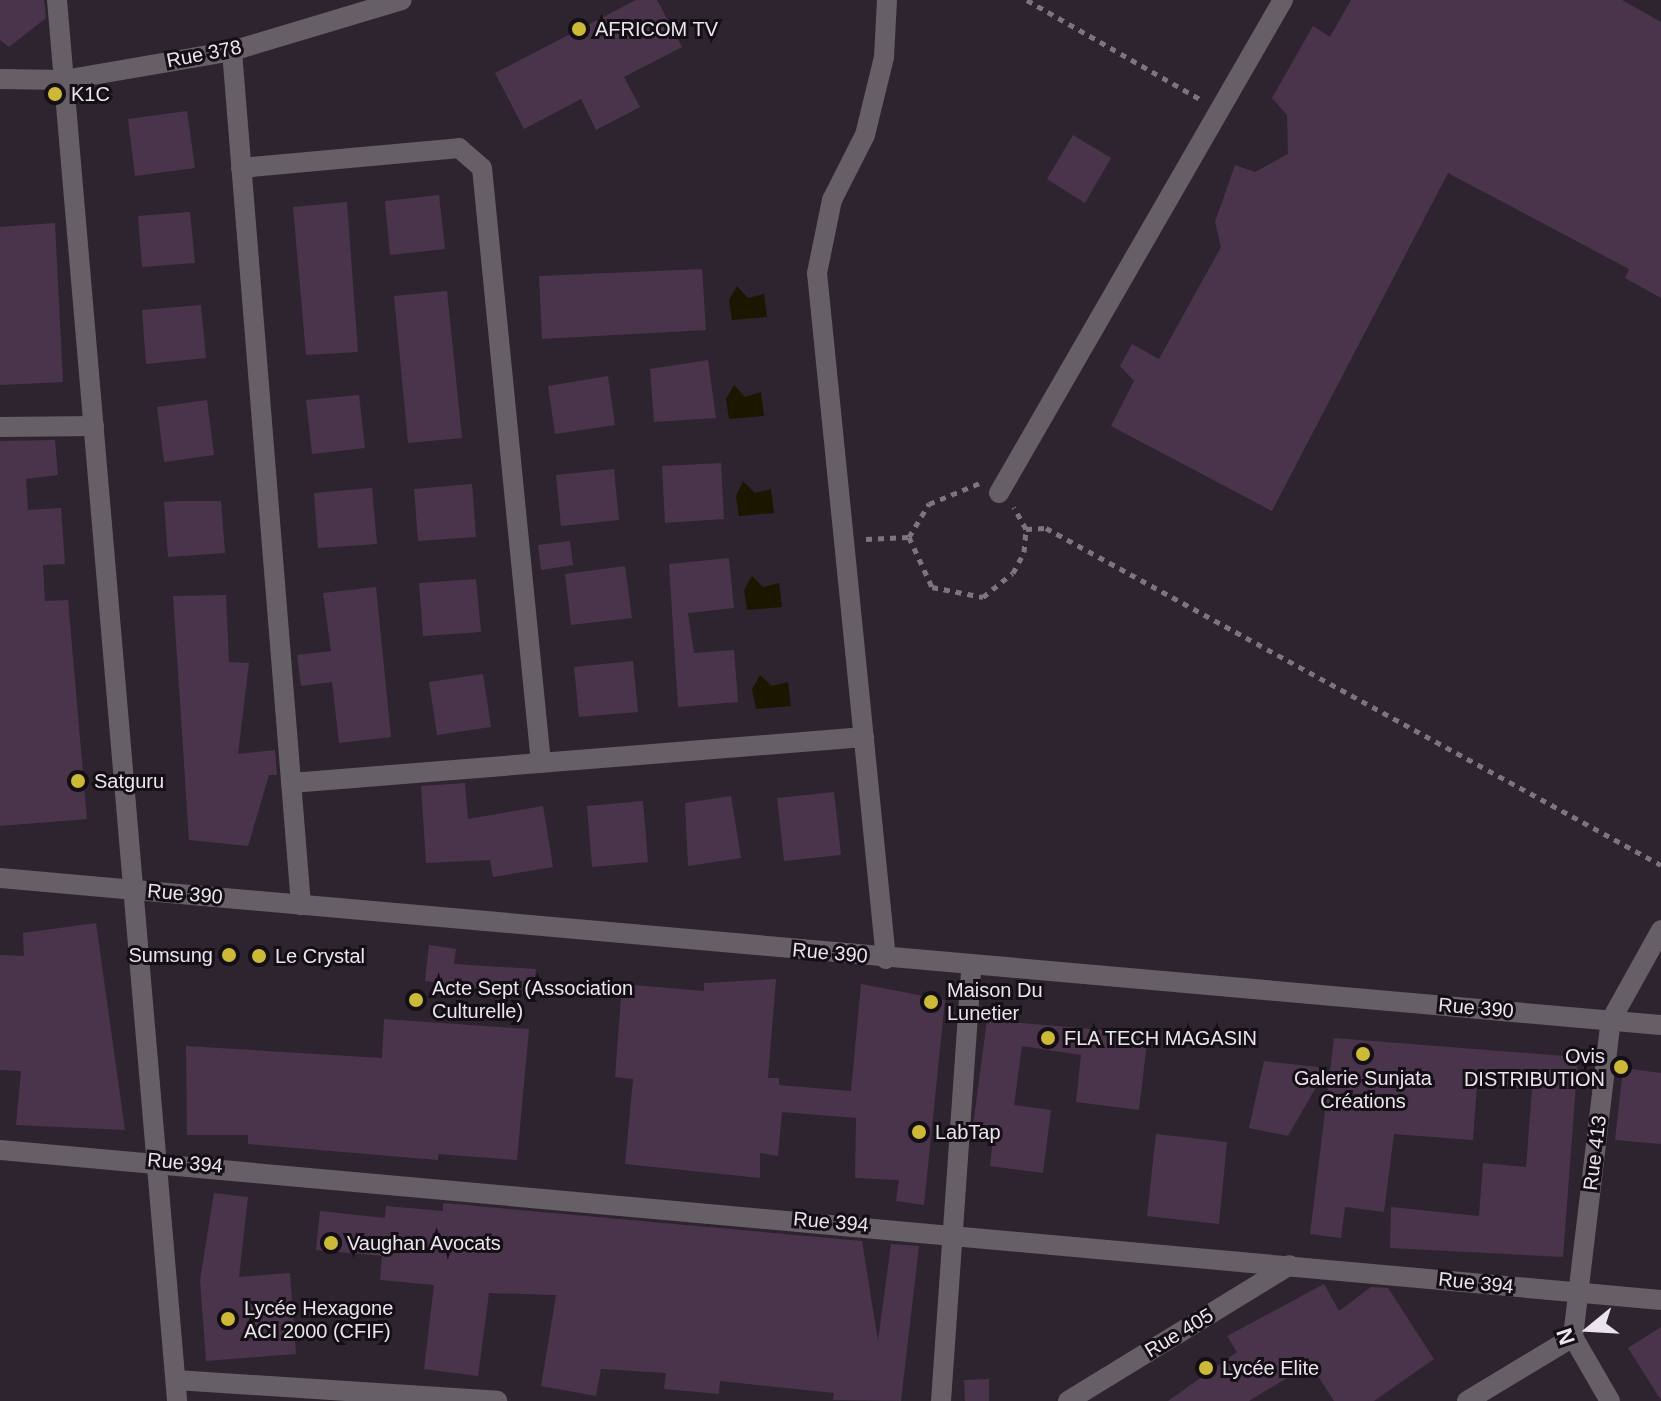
<!DOCTYPE html>
<meta charset="utf-8">
<style>
body{margin:0}
#map{position:relative;width:1661px;height:1401px;overflow:hidden;background:#2e2430;font-family:Arial,sans-serif}
div>[style]{position:absolute}
.water>*{inset:0;background:#1b1600}
.building>*{inset:0;background:#49344c}
.path>*{height:5px;margin-top:-2.5px;transform-origin:0;background:repeating-linear-gradient(90deg,#7c747e 0 6px,transparent 0 12px)}
.minor>*{height:20px;margin:-10px;padding:0 10px;transform-origin:10px;border-radius:10px;background:#666066}
.dots>*{width:22px;height:22px;translate:-50% -50%;box-sizing:border-box;border:4px solid #130f14;border-radius:50%}
span{translate:-50% -50%;white-space:nowrap;text-align:center;line-height:1.15;-webkit-text-stroke:6px #130f14;paint-order:stroke}
.poi-label{font-size:20px;color:#eae4ec}
.left{translate:0 -50%;text-align:left}
.right{translate:-100% -50%;text-align:right}
.street-label{font-size:20px;color:#eae4ec}
.north{position:absolute;left:1549px;top:1289px;width:80px;height:80px;-webkit-text-stroke:6px #130f14;paint-order:stroke;rotate:252deg;font-size:22px;font-weight:700;line-height:32px;text-align:center;color:#eae4ec}
.north::after{content:'';display:block;margin:auto;width:28px;height:36px;background:#eae4ec;clip-path:polygon(50% 0,100% 100%,50% 72%,0 100%)}
</style>
<div id="map">
<div class="water">
<i style="clip-path:polygon(737px 286px,748px 298px,764px 294px,767px 317px,732px 320px,729px 300px)"></i>
<i style="clip-path:polygon(734px 385px,745px 397px,761px 392px,764px 416px,729px 419px,726px 399px)"></i>
<i style="clip-path:polygon(743px 481px,755px 493px,771px 489px,774px 513px,739px 516px,736px 496px)"></i>
<i style="clip-path:polygon(752px 576px,763px 587px,779px 583px,782px 607px,747px 610px,744px 590px)"></i>
<i style="clip-path:polygon(760px 675px,772px 686px,788px 682px,791px 706px,756px 709px,752px 689px)"></i>
</div>
<div class="building">
<i style="clip-path:polygon(0 0,44px 0,46px 18px,9px 47px,0 40px)"></i>
<i style="clip-path:polygon(636px 0,657px 0,682px 47px,624px 77px,640px 107px,596px 130px,581px 99px,524px 129px,495px 73px)"></i>
<i style="clip-path:polygon(1351px 0,1622px 0,1661px 22px,1661px 298px,1625px 278px,1629px 269px,1448px 173px,1272px 511px,1111px 426px,1134px 381px,1120px 366px,1132px 344px,1159px 359px,1221px 247px,1215px 222px,1235px 165px,1255px 172px,1288px 154px,1287px 115px,1272px 98px,1313px 26px,1330px 37px)"></i>
<i style="clip-path:polygon(187px 111px,195px 168px,135px 176px,128px 119px)"></i>
<i style="clip-path:polygon(1073px 135px,1111px 158px,1085px 203px,1047px 179px)"></i>
<i style="clip-path:polygon(439px 195px,445px 249px,390px 255px,385px 201px)"></i>
<i style="clip-path:polygon(347px 202px,358px 352px,306px 355px,293px 207px)"></i>
<i style="clip-path:polygon(190px 212px,195px 263px,142px 267px,138px 216px)"></i>
<i style="clip-path:polygon(55px 223px,63px 382px,0 385px,0 227px)"></i>
<i style="clip-path:polygon(702px 269px,706px 330px,542px 339px,539px 276px)"></i>
<i style="clip-path:polygon(447px 291px,462px 438px,408px 443px,394px 296px)"></i>
<i style="clip-path:polygon(201px 305px,206px 358px,146px 364px,142px 310px)"></i>
<i style="clip-path:polygon(708px 360px,716px 418px,654px 422px,650px 369px)"></i>
<i style="clip-path:polygon(608px 376px,615px 425px,555px 434px,548px 386px)"></i>
<i style="clip-path:polygon(359px 395px,365px 448px,312px 454px,306px 400px)"></i>
<i style="clip-path:polygon(207px 400px,214px 455px,164px 462px,157px 407px)"></i>
<i style="clip-path:polygon(55px 440px,58px 475px,26px 479px,28px 510px,61px 508px,65px 564px,43px 565px,45px 601px,68px 600px,87px 819px,0 826px,0 441px)"></i>
<i style="clip-path:polygon(721px 463px,724px 519px,665px 523px,662px 466px)"></i>
<i style="clip-path:polygon(614px 469px,619px 520px,561px 526px,556px 475px)"></i>
<i style="clip-path:polygon(472px 484px,476px 537px,418px 541px,414px 489px)"></i>
<i style="clip-path:polygon(372px 488px,377px 544px,318px 548px,314px 493px)"></i>
<i style="clip-path:polygon(179px 501px,221px 501px,225px 553px,168px 557px,164px 502px)"></i>
<i style="clip-path:polygon(570px 541px,573px 565px,541px 570px,538px 545px)"></i>
<i style="clip-path:polygon(729px 558px,734px 608px,688px 613px,694px 653px,734px 650px,738px 702px,678px 707px,669px 564px)"></i>
<i style="clip-path:polygon(625px 566px,632px 618px,571px 625px,565px 574px)"></i>
<i style="clip-path:polygon(476px 579px,481px 632px,423px 636px,419px 583px)"></i>
<i style="clip-path:polygon(376px 587px,391px 737px,339px 743px,332px 682px,301px 686px,297px 655px,331px 651px,323px 593px)"></i>
<i style="clip-path:polygon(226px 595px,229px 662px,249px 663px,238px 754px,275px 750px,277px 775px,269px 775px,248px 846px,189px 840px,173px 596px)"></i>
<i style="clip-path:polygon(633px 661px,638px 712px,579px 717px,574px 667px)"></i>
<i style="clip-path:polygon(483px 674px,491px 727px,437px 735px,429px 682px)"></i>
<i style="clip-path:polygon(465px 783px,468px 819px,543px 806px,553px 867px,493px 877px,490px 860px,426px 863px,421px 786px)"></i>
<i style="clip-path:polygon(834px 792px,841px 855px,784px 861px,777px 798px)"></i>
<i style="clip-path:polygon(731px 796px,741px 858px,688px 866px,685px 803px)"></i>
<i style="clip-path:polygon(643px 801px,648px 862px,592px 867px,587px 806px)"></i>
<i style="clip-path:polygon(96px 923px,125px 1130px,16px 1125px,21px 1071px,0 1070px,0 955px,24px 956px,23px 933px)"></i>
<i style="clip-path:polygon(429px 945px,456px 949px,454px 964px,536px 969px,533px 995px,425px 981px)"></i>
<i style="clip-path:polygon(776px 979px,768px 1078px,779px 1078px,779px 1085px,851px 1091px,861px 984px,945px 1000px,924px 1205px,896px 1201px,899px 1180px,855px 1178px,856px 1118px,782px 1112px,778px 1156px,760px 1153px,760px 1178px,625px 1164px,633px 1079px,615px 1077px,622px 984px,704px 991px,704px 983px)"></i>
<i style="clip-path:polygon(384px 1019px,529px 1029px,517px 1160px,438px 1154px,438px 1160px,248px 1144px,248px 1135px,187px 1135px,186px 1046px,382px 1058px)"></i>
<i style="clip-path:polygon(987px 1020px,1148px 1034px,1139px 1110px,1076px 1102px,1081px 1055px,1022px 1046px,1014px 1105px,1051px 1110px,1043px 1173px,990px 1166px,994px 1129px,973px 1126px)"></i>
<i style="clip-path:polygon(1334px 1038px,1578px 1057px,1563px 1257px,1390px 1248px,1391px 1207px,1479px 1216px,1483px 1163px,1526px 1167px,1532px 1089px,1477px 1085px,1473px 1140px,1394px 1134px,1384px 1212px,1345px 1207px,1341px 1238px,1310px 1234px)"></i>
<i style="clip-path:polygon(1264px 1061px,1327px 1068px,1288px 1136px,1249px 1128px)"></i>
<i style="clip-path:polygon(1623px 1068px,1661px 1073px,1661px 1144px,1615px 1140px)"></i>
<i style="clip-path:polygon(1156px 1134px,1227px 1142px,1219px 1224px,1147px 1216px)"></i>
<i style="clip-path:polygon(214px 1193px,248px 1197px,239px 1277px,290px 1273px,296px 1354px,206px 1361px,200px 1280px)"></i>
<i style="clip-path:polygon(443px 1203px,862px 1241px,878px 1341px,891px 1244px,919px 1246px,901px 1401px,833px 1400px,834px 1393px,720px 1381px,719px 1394px,664px 1389px,666px 1373px,601px 1369px,596px 1396px,541px 1386px,556px 1295px,489px 1293px,478px 1376px,424px 1369px,434px 1285px,380px 1280px,382px 1256px,316px 1250px,320px 1211px,385px 1218px,386px 1206px,443px 1211px)"></i>
<i style="clip-path:polygon(1324px 1284px,1339px 1311px,1371px 1287px,1388px 1288px,1434px 1359px,1374px 1401px,1334px 1401px,1310px 1364px,1249px 1401px,1168px 1401px,1237px 1352px,1227px 1336px)"></i>
<i style="clip-path:polygon(1661px 1327px,1661px 1400px,1628px 1348px)"></i>
<i style="clip-path:polygon(989px 1379px,989px 1401px,965px 1401px,964px 1380px)"></i>
</div>
<div class="path">
<i style="left:1027px;top:0;width:199px;rotate:29.8deg"></i>
<i style="left:1026px;top:529px;width:20px;rotate:-3deg"></i>
<i style="left:1046px;top:528px;width:701px;rotate:28.72deg"></i>
<i style="left:909px;top:537px;width:39px;rotate:-59deg"></i>
<i style="left:929px;top:504px;width:55px;rotate:-22.4deg"></i>
<i style="left:866px;top:539px;width:43px;rotate:-2.7deg"></i>
<i style="left:909px;top:537px;width:55px;rotate:65.3deg"></i>
<i style="left:932px;top:587px;width:52px;rotate:11.1deg"></i>
<i style="left:983px;top:597px;width:38px;rotate:-39deg"></i>
<i style="left:1013px;top:573px;width:24px;rotate:-62deg"></i>
<i style="left:1024px;top:552px;width:23px;rotate:-85deg"></i>
<i style="left:1026px;top:529px;width:25px;rotate:-119deg"></i>
</div>
<div class="minor">
<i style="left:57px;top:0;width:1406px;rotate:85.1deg"></i>
<i style="left:232px;top:51px;width:857px;rotate:85.38deg"></i>
<i style="left:0;top:79px;width:64px;rotate:0.9deg"></i>
<i style="left:64px;top:80px;width:170px;rotate:-9.8deg"></i>
<i style="left:232px;top:51px;width:177px;rotate:-16.7deg"></i>
<i style="left:241px;top:168px;width:219px;rotate:-5.2deg"></i>
<i style="left:459px;top:148px;width:30px;rotate:41deg"></i>
<i style="left:482px;top:168px;width:598px;rotate:84.34deg"></i>
<i style="left:0;top:427px;width:94px;rotate:-0.6deg"></i>
<i style="left:999px;top:493px;width:569px;rotate:-60.06deg"></i>
<i style="left:291px;top:783px;width:575px;rotate:-4.59deg"></i>
<i style="left:0;top:878px;width:1667px;rotate:5.06deg"></i>
<i style="left:886px;top:959px;width:689px;rotate:-95.74deg"></i>
<i style="left:817px;top:273px;width:75px;rotate:-78.4deg"></i>
<i style="left:832px;top:200px;width:73px;rotate:-63.1deg"></i>
<i style="left:865px;top:135px;width:80px;rotate:-76.3deg"></i>
<i style="left:884px;top:57px;width:57px;rotate:-87deg"></i>
<i style="left:0;top:1150px;width:1668px;rotate:5.16deg"></i>
<i style="left:1573px;top:1337px;width:319px;rotate:-83.2deg"></i>
<i style="left:1611px;top:1020px;width:103px;rotate:-60.9deg"></i>
<i style="left:1573px;top:1337px;width:74px;rotate:60deg"></i>
<i style="left:176px;top:1380px;width:322px;rotate:3.7deg"></i>
<i style="left:941px;top:1401px;width:435px;rotate:-86deg"></i>
<i style="left:1068px;top:1401px;width:260px;rotate:-31.5deg"></i>
<i style="left:1467px;top:1401px;width:124px;rotate:-31.1deg"></i>
</div>
<div class="dots">
<i style="left:579px;top:29px;background:#cdb938"></i>
<i style="left:55px;top:94px;background:#cdb938"></i>
<i style="left:78px;top:781px;background:#cdb938"></i>
<i style="left:229px;top:955px;background:#cdb938"></i>
<i style="left:259px;top:956px;background:#cdb938"></i>
<i style="left:416px;top:1000px;background:#cdb938"></i>
<i style="left:931px;top:1002px;background:#cdb938"></i>
<i style="left:1048px;top:1038px;background:#cdb938"></i>
<i style="left:1363px;top:1054px;background:#cdb938"></i>
<i style="left:1621px;top:1067px;background:#cdb938"></i>
<i style="left:919px;top:1132px;background:#cdb938"></i>
<i style="left:331px;top:1243px;background:#cdb938"></i>
<i style="left:228px;top:1319px;background:#cdb938"></i>
<i style="left:1206px;top:1368px;background:#cdb938"></i>
</div>
<div class="poi-label">
<span class="left" style="left:595px;top:29px">AFRICOM TV</span>
<span class="left" style="left:71px;top:94px">K1C</span>
<span class="left" style="left:94px;top:781px">Satguru</span>
<span class="right" style="left:213px;top:955px">Sumsung</span>
<span class="left" style="left:275px;top:956px">Le Crystal</span>
<span class="left" style="left:432px;top:1000px">Acte Sept (Association<br>Culturelle)</span>
<span class="left" style="left:947px;top:1002px">Maison Du<br>Lunetier</span>
<span class="left" style="left:1064px;top:1038px">FLA TECH MAGASIN</span>
<span class="right" style="left:1605px;top:1068px">Ovis<br>DISTRIBUTION</span>
<span style="left:1363px;top:1090px">Galerie Sunjata<br>Créations</span>
<span class="left" style="left:935px;top:1132px">LabTap</span>
<span class="left" style="left:347px;top:1243px">Vaughan Avocats</span>
<span class="left" style="left:244px;top:1320px">Lycée Hexagone<br>ACI 2000 (CFIF)</span>
<span class="left" style="left:1222px;top:1368px">Lycée Elite</span>
</div>
<div class="street-label">
<span style="left:204px;top:54px;rotate:-11deg">Rue 378</span>
<span style="left:185px;top:894px;rotate:5deg">Rue 390</span>
<span style="left:830px;top:953px;rotate:5deg">Rue 390</span>
<span style="left:1476px;top:1008px;rotate:5deg">Rue 390</span>
<span style="left:1595px;top:1153px;rotate:-83deg">Rue 413</span>
<span style="left:185px;top:1163px;rotate:5deg">Rue 394</span>
<span style="left:831px;top:1222px;rotate:5deg">Rue 394</span>
<span style="left:1476px;top:1283px;rotate:6deg">Rue 394</span>
<span style="left:1179px;top:1333px;rotate:-31deg">Rue 405</span>
</div>
<div class="north">N</div>
</div>
